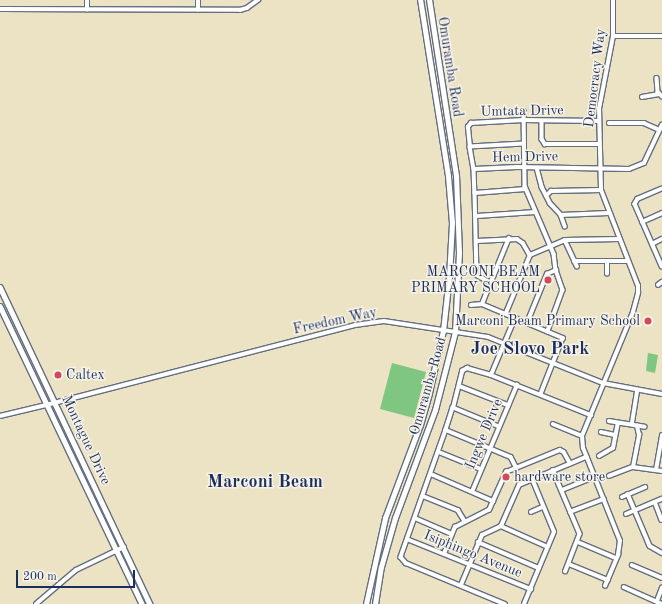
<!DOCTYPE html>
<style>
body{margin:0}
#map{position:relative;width:662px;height:604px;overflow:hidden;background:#ebe3c3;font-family:"Old Standard TT",serif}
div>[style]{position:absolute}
.green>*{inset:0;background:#7fc681}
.roads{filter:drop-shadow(1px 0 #646e81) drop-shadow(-1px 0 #646e81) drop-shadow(0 1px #646e81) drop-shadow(0 -1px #646e81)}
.minor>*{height:3.5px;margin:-1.75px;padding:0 1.75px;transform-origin:1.75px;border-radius:1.75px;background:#fff}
.tertiary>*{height:4px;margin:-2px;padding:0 2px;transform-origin:2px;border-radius:2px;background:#fff}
.secondary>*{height:4.5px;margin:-2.25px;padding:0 2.25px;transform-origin:2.25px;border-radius:2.25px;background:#fff}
.dots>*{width:11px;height:11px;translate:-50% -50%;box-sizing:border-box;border:2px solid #f7f3e8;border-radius:50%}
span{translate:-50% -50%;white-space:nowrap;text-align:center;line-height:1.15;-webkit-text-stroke:3px #f7f3e8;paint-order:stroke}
.street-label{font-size:14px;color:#1b2f5e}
.poi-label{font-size:14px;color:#1b2f5e}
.right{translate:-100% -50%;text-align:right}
.left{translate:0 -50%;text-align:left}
.district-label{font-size:18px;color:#1b2f5e;font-weight:700}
.scale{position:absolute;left:16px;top:570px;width:119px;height:18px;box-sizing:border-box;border:2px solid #1b2f5e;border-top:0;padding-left:5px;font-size:12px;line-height:14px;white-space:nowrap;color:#1b2f5e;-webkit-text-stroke:3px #f7f3e8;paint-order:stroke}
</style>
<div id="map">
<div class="green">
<i style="clip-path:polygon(648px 353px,658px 355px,655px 373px,646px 371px)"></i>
<i style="clip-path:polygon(392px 363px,426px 372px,414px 418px,380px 409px)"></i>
</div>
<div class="roads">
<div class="minor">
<i style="left:0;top:9px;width:240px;rotate:0.2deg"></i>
<i style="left:240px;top:10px;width:7px;rotate:-16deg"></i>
<i style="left:247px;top:8px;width:14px;rotate:-36deg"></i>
<i style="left:87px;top:10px;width:10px;rotate:-90deg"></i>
<i style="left:198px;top:10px;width:10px;rotate:-90deg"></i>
<i style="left:613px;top:36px;width:49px"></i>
<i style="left:657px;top:78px;width:14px;rotate:86deg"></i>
<i style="left:658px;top:92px;width:6px;rotate:45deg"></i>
<i style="left:642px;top:97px;width:17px;rotate:-10deg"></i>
<i style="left:524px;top:111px;width:75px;rotate:89.2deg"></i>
<i style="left:525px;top:186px;width:74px;rotate:66.9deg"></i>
<i style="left:554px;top:254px;width:16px;rotate:83deg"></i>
<i style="left:556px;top:270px;width:21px;rotate:71deg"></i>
<i style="left:563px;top:290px;width:44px;rotate:110.1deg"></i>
<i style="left:542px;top:121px;width:18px;rotate:90deg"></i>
<i style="left:542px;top:139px;width:6px;rotate:59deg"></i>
<i style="left:545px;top:144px;width:54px"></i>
<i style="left:609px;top:123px;width:35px"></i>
<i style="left:644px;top:123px;width:17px;rotate:24deg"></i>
<i style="left:524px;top:144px;width:54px;rotate:176.8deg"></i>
<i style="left:470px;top:147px;width:20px;rotate:-96deg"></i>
<i style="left:468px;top:127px;width:5px;rotate:-53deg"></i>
<i style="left:471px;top:123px;width:52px;rotate:-3.3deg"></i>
<i style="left:523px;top:120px;width:76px;rotate:0.8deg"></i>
<i style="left:470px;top:147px;width:22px;rotate:80deg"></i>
<i style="left:474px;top:169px;width:43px;rotate:-2.7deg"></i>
<i style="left:517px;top:167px;width:112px;rotate:1deg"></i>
<i style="left:629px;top:169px;width:16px;rotate:-22deg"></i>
<i style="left:644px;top:163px;width:42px;rotate:-64.7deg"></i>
<i style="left:537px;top:168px;width:20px;rotate:75deg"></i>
<i style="left:542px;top:187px;width:18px;rotate:63deg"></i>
<i style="left:550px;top:203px;width:16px;rotate:47deg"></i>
<i style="left:561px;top:215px;width:12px;rotate:70deg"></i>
<i style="left:474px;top:169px;width:24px;rotate:88deg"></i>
<i style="left:475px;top:193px;width:50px;rotate:-4.6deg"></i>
<i style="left:662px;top:189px;width:26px;rotate:157deg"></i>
<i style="left:638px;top:199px;width:6px;rotate:121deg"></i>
<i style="left:635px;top:204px;width:68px;rotate:66.5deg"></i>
<i style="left:475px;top:193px;width:82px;rotate:88.6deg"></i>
<i style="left:477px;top:275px;width:16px;rotate:30deg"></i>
<i style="left:546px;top:196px;width:7px;rotate:-45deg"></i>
<i style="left:551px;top:191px;width:50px;rotate:-1.1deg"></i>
<i style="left:561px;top:215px;width:47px;rotate:-2.4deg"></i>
<i style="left:477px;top:216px;width:58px;rotate:-3.9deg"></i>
<i style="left:642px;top:222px;width:22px;rotate:-24deg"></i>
<i style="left:565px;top:240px;width:29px;rotate:65deg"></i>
<i style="left:477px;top:241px;width:40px;rotate:-2.9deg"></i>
<i style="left:517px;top:239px;width:7px;rotate:34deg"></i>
<i style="left:523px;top:243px;width:14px;rotate:60deg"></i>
<i style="left:652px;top:244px;width:11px;rotate:-27deg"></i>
<i style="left:530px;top:255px;width:38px;rotate:-23deg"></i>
<i style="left:565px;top:240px;width:54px;rotate:-1.1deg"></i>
<i style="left:574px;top:261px;width:54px"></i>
<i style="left:607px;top:274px;width:12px;rotate:-90deg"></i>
<i style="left:658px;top:285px;width:5px;rotate:-37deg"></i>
<i style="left:482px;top:304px;width:71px;rotate:-67.8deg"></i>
<i style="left:471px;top:305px;width:11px;rotate:-5deg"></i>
<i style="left:482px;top:304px;width:88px;rotate:22.8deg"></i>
<i style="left:563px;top:338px;width:60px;rotate:111.4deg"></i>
<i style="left:506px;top:313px;width:63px;rotate:-67.5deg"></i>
<i style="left:527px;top:323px;width:53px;rotate:-67.8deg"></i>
<i style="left:547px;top:274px;width:10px;rotate:-24deg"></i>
<i style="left:491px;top:375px;width:62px;rotate:-67.2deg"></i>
<i style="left:459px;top:386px;width:53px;rotate:21.2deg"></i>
<i style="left:453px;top:408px;width:38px;rotate:-76deg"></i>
<i style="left:462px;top:371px;width:6px;rotate:-31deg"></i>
<i style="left:467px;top:368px;width:25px;rotate:16deg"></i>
<i style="left:491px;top:375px;width:108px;rotate:21.8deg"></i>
<i style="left:0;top:416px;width:47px;rotate:-13.4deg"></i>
<i style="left:609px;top:421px;width:36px;rotate:9deg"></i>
<i style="left:632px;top:423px;width:33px;rotate:-81deg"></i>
<i style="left:553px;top:424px;width:31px;rotate:22deg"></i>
<i style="left:499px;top:427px;width:50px;rotate:-157.6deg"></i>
<i style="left:453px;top:408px;width:23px;rotate:108deg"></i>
<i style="left:446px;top:430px;width:70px;rotate:22.6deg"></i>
<i style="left:511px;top:457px;width:11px;rotate:63deg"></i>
<i style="left:446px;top:430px;width:135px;rotate:109.5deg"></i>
<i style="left:401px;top:557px;width:8px;rotate:50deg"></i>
<i style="left:406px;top:563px;width:107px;rotate:22.5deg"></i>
<i style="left:601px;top:432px;width:14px;rotate:12deg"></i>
<i style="left:439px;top:452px;width:45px;rotate:22deg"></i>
<i style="left:599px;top:456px;width:16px;rotate:-30deg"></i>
<i style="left:613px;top:448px;width:25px;rotate:-79deg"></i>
<i style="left:633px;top:467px;width:33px;rotate:-79deg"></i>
<i style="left:639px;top:435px;width:9px;rotate:-103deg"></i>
<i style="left:553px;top:470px;width:69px;rotate:67.1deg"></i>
<i style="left:580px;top:534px;width:40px;rotate:111deg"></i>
<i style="left:656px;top:470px;width:35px;rotate:-80deg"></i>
<i style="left:431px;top:474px;width:68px;rotate:23.5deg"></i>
<i style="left:609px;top:476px;width:26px;rotate:-21deg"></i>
<i style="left:633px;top:467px;width:29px;rotate:8deg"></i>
<i style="left:562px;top:490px;width:35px;rotate:-22deg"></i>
<i style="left:472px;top:492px;width:116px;rotate:-67.2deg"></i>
<i style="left:628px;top:494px;width:56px;rotate:67.1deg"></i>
<i style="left:650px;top:546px;width:14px;rotate:30deg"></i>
<i style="left:423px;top:496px;width:38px;rotate:22deg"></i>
<i style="left:458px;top:510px;width:13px;rotate:58deg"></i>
<i style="left:622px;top:497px;width:25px;rotate:-23deg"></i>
<i style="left:655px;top:502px;width:19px;rotate:69deg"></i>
<i style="left:531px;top:512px;width:13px;rotate:-23deg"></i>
<i style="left:570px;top:512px;width:36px;rotate:-21deg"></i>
<i style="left:626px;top:514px;width:39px;rotate:-23deg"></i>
<i style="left:415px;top:518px;width:40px;rotate:23.4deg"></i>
<i style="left:501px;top:526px;width:51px;rotate:24.1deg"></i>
<i style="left:407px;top:539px;width:134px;rotate:22deg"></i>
<i style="left:478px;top:542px;width:66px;rotate:23.1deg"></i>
<i style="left:578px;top:542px;width:41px;rotate:22.8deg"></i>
<i style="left:444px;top:554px;width:29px;rotate:-68deg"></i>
<i style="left:455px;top:527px;width:38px;rotate:-27deg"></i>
<i style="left:489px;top:510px;width:42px;rotate:-65.9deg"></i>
<i style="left:506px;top:472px;width:58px;rotate:-22.2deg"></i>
<i style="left:560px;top:450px;width:4px;rotate:27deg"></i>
<i style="left:564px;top:452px;width:13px;rotate:61deg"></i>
<i style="left:569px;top:564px;width:42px;rotate:22.3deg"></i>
<i style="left:632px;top:565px;width:33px;rotate:23deg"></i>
<i style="left:461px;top:585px;width:54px;rotate:-67.2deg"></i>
<i style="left:482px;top:535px;width:21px;rotate:-25deg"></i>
<i style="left:501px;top:526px;width:45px;rotate:-66.3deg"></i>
<i style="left:519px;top:485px;width:73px;rotate:-22.7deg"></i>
<i style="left:605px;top:586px;width:34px;rotate:-67deg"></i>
<i style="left:618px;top:555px;width:14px;rotate:-82deg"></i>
<i style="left:620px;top:541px;width:100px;rotate:-111.7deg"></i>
<i style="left:583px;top:448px;width:12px;rotate:-95deg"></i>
<i style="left:582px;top:436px;width:134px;rotate:-67.6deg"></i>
<i style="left:633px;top:312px;width:20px;rotate:-75deg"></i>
<i style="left:638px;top:293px;width:7px;rotate:-90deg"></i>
<i style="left:638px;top:286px;width:103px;rotate:-111.1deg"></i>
<i style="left:601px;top:190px;width:81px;rotate:-91.4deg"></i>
<i style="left:599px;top:109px;width:74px;rotate:-79.1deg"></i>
<i style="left:613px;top:36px;width:36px;rotate:-90deg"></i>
<i style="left:624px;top:587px;width:42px;rotate:24.1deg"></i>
<i style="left:657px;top:601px;width:14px;rotate:-69deg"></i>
<i style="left:36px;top:604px;width:52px;rotate:-40.4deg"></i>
<i style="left:76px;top:570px;width:53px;rotate:-25.6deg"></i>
<i style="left:524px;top:604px;width:78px;rotate:-67.4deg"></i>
<i style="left:554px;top:532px;width:57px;rotate:-112.5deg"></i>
</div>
<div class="tertiary">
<i style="left:46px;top:405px;width:319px;rotate:-14.5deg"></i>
<i style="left:355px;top:325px;width:29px;rotate:-8deg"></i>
<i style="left:384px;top:321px;width:105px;rotate:8.7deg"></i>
<i style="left:488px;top:337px;width:124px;rotate:21.8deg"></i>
<i style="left:603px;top:383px;width:60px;rotate:10.6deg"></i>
</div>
<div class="secondary">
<i style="left:0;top:287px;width:351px;rotate:64.7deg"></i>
<i style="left:0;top:306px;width:330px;rotate:64.5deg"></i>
<i style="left:366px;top:604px;width:88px;rotate:-77.5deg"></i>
<i style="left:385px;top:518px;width:99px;rotate:-69.4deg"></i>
<i style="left:420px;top:425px;width:33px;rotate:-74deg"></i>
<i style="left:429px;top:393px;width:64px;rotate:-77.3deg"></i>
<i style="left:443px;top:331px;width:54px;rotate:-83.7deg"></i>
<i style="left:449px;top:277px;width:54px;rotate:-86.8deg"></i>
<i style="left:452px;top:223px;width:47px;rotate:-94.9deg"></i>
<i style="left:448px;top:176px;width:178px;rotate:-99deg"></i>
<i style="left:375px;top:604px;width:37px;rotate:-81deg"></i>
<i style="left:381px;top:567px;width:51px;rotate:-74.1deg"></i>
<i style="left:395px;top:518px;width:115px;rotate:-69.7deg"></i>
<i style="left:435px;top:410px;width:81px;rotate:-75.6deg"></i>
<i style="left:455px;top:332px;width:79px;rotate:-87.1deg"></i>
<i style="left:459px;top:253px;width:77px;rotate:-92.2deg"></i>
<i style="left:456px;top:176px;width:178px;rotate:-98.7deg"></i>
</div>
</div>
<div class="dots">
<i style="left:548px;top:280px;background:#d1495b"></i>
<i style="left:648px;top:321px;background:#d1495b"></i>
<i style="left:58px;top:375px;background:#d1495b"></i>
<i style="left:506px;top:477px;background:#d1495b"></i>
</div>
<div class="street-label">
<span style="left:450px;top:67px;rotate:81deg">Omuramba Road</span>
<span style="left:595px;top:78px;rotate:-83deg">Democracy Way</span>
<span style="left:522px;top:111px;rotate:-1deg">Umtata Drive</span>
<span style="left:525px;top:157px;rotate:-1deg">Hem Drive</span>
<span style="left:335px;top:321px;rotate:-12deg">Freedom Way</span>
<span style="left:428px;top:386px;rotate:-74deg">Omuramba Road</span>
<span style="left:484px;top:434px;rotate:-67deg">Ingwe Drive</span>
<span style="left:86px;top:440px;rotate:65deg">Montague Drive</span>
<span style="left:473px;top:554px;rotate:22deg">Isiphingo Avenue</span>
</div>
<div class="poi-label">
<span class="right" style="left:540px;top:280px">MARCONI BEAM<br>PRIMARY SCHOOL</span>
<span class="right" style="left:640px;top:321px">Marconi Beam Primary School</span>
<span class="left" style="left:66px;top:375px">Caltex</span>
<span class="left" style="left:514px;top:477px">hardware store</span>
</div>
<div class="district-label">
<span style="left:530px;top:349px">Joe Slovo Park</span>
<span style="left:265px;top:482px">Marconi Beam</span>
</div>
<div class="scale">200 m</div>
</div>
